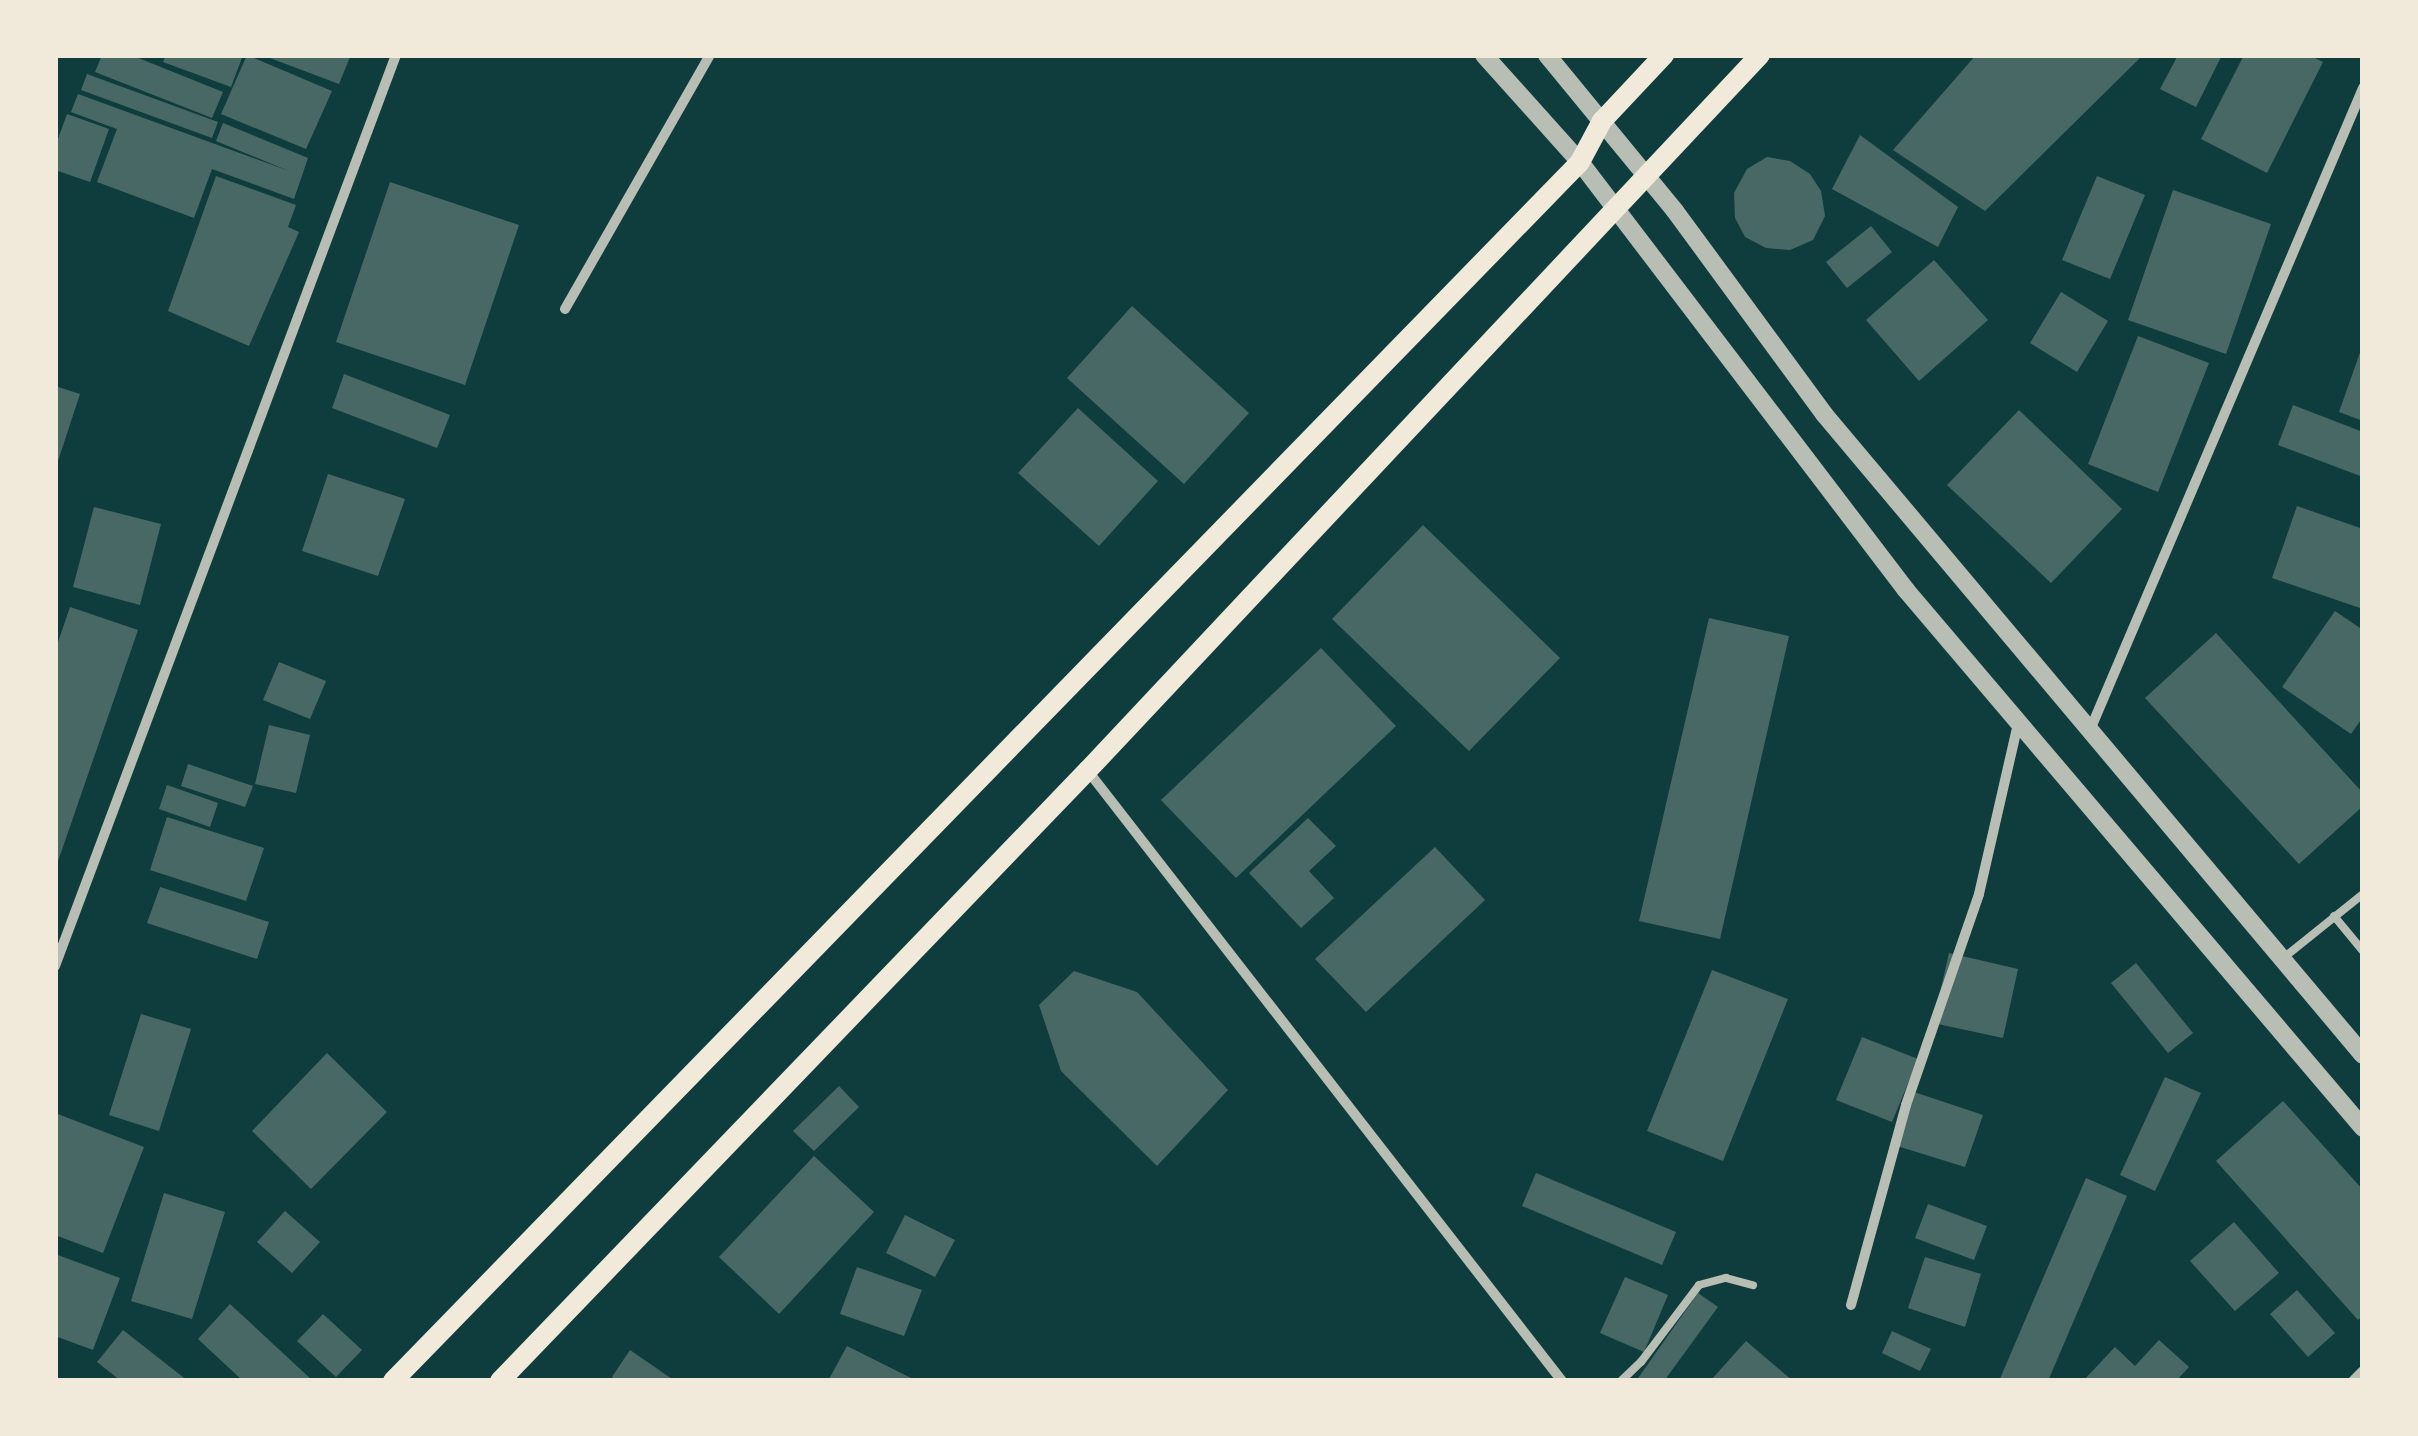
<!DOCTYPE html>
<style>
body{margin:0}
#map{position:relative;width:2418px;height:1436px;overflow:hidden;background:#0f3d3e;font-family:Jost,sans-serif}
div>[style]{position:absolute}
.building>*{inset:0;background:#486865}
.service>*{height:8px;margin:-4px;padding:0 4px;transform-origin:4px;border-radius:4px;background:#b8beb3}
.minor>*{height:10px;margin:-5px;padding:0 5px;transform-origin:5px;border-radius:5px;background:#b8beb3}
.tertiary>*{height:18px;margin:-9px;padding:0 9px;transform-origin:9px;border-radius:9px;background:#b8beb3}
.secondary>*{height:20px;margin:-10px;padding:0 10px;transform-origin:10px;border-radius:10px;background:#f1e9da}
span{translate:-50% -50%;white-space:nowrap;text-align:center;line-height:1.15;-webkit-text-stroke:10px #f1e9da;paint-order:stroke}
.frame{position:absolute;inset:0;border:58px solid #f1e9da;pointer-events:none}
</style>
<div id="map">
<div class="building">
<i style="clip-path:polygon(102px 55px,131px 55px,223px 92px,212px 118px,95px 72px)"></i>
<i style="clip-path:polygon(166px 55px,243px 55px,231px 87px,163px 62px)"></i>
<i style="clip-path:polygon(247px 55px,332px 91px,306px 149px,221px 114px)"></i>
<i style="clip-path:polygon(262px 55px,344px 55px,350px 57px,339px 84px)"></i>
<i style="clip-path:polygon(1976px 55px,2143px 55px,1985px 211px,1893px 150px)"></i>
<i style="clip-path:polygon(2178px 55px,2222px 55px,2196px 107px,2160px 89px)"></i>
<i style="clip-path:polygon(2244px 55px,2309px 55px,2323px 62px,2267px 173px,2201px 139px)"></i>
<i style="clip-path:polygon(87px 74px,218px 122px,212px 138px,81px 90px)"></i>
<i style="clip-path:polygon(78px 94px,289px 171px,216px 141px,223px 123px,308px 158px,294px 199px,212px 169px,194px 218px,97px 182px,117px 129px,71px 112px)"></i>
<i style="clip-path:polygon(67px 114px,109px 129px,90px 182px,55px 170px,55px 147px)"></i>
<i style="clip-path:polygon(1860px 135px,1958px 207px,1938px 247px,1832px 189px)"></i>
<i style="clip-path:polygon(1767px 157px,1790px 161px,1810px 174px,1821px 191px,1825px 216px,1813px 240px,1790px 250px,1766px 248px,1745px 237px,1735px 218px,1734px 193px,1747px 169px)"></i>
<i style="clip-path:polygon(216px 176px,296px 205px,288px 227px,299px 232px,249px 346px,168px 311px)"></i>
<i style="clip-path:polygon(2097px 176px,2145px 195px,2110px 279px,2062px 260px)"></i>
<i style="clip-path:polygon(390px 182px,519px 225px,465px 385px,336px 342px)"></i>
<i style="clip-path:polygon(2173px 190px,2271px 224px,2226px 354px,2128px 320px)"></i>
<i style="clip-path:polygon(1871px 226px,1892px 252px,1847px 288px,1826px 262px)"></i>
<i style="clip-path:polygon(1934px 260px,1988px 320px,1919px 381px,1866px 320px)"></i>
<i style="clip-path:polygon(2061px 292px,2108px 321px,2077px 372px,2030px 343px)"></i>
<i style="clip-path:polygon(1132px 306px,1249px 413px,1184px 484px,1067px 378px)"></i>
<i style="clip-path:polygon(2138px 336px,2209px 363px,2158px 492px,2088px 464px)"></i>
<i style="clip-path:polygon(2362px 347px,2363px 347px,2363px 421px,2339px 412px)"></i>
<i style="clip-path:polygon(344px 374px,450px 415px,437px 448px,332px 408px)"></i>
<i style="clip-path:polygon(55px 386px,80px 394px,56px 467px,55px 467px)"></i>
<i style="clip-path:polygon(2293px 405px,2363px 432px,2363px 477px,2278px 445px)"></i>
<i style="clip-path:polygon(1078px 408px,1158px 481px,1099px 546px,1018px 473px)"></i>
<i style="clip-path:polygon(2019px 410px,2122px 509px,2051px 583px,1947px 485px)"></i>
<i style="clip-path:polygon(328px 474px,405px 499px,378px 576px,302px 551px)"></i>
<i style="clip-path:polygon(2297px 506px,2363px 529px,2363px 609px,2272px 578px)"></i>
<i style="clip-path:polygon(94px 507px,161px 524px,140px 605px,73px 587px)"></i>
<i style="clip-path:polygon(1423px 525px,1560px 658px,1469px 751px,1332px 619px)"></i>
<i style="clip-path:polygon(70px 607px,138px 630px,56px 867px,55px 651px)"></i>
<i style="clip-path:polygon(2335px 611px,2363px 630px,2363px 717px,2351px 734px,2282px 687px)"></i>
<i style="clip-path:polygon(1709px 618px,1789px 636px,1720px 939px,1639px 921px)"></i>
<i style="clip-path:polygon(2216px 633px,2363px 793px,2363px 806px,2299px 864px,2145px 698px)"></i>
<i style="clip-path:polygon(1321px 648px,1396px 726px,1236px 878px,1161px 800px)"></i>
<i style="clip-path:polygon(279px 662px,326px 681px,310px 719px,263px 700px)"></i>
<i style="clip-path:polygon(269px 725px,310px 735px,296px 793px,255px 784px)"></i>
<i style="clip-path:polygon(188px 764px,253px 786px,245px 807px,181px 786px)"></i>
<i style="clip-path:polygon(167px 785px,218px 803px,210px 827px,159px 809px)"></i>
<i style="clip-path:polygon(167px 817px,264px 848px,246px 901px,150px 870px)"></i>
<i style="clip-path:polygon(1308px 818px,1336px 846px,1309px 871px,1334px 898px,1301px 928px,1249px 873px)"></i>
<i style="clip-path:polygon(1435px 847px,1485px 900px,1366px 1012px,1315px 959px)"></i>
<i style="clip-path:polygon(160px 887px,269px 922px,257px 959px,147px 923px)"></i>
<i style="clip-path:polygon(1949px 953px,2018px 969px,2003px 1038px,1933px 1023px)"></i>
<i style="clip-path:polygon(2136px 963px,2193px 1033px,2168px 1053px,2111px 983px)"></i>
<i style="clip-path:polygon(1712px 970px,1788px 999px,1723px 1161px,1647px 1131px)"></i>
<i style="clip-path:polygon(1074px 971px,1137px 992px,1228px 1090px,1157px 1166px,1061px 1071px,1039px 1005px)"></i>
<i style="clip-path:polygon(141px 1014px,191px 1029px,159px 1131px,109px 1115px)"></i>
<i style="clip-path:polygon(1862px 1037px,1918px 1059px,1892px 1122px,1836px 1100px)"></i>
<i style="clip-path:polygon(327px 1053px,387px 1112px,311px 1189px,252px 1131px)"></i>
<i style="clip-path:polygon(2165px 1077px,2201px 1093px,2155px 1191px,2120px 1175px)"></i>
<i style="clip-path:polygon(839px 1086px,859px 1107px,814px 1151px,793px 1131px)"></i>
<i style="clip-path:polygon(1911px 1091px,1983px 1115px,1965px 1167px,1894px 1145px)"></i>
<i style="clip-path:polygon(2283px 1101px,2363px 1190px,2363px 1315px,2358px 1320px,2216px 1161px)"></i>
<i style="clip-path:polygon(55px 1113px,144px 1147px,103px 1253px,55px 1235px)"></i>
<i style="clip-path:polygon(814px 1156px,874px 1212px,779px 1314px,719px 1257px)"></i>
<i style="clip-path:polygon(1536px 1173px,1676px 1232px,1662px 1265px,1522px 1206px)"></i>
<i style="clip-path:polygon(2086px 1178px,2127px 1196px,2048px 1381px,1999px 1381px)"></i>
<i style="clip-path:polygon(164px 1193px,225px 1212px,192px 1319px,131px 1301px)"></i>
<i style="clip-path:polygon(1928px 1204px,1987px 1226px,1974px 1260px,1915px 1238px)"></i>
<i style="clip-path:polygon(285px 1211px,320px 1242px,292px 1273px,257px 1242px)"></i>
<i style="clip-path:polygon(905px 1215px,955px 1240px,935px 1277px,886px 1253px)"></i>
<i style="clip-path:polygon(2234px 1222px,2279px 1273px,2235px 1311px,2190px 1261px)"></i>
<i style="clip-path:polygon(55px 1254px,120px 1278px,93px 1350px,55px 1336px)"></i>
<i style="clip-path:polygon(1925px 1257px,1981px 1274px,1965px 1327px,1908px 1308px)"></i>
<i style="clip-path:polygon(857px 1267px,922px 1290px,904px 1336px,840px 1314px)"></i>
<i style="clip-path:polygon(1625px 1277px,1668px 1295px,1644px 1352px,1600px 1333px)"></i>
<i style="clip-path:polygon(2297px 1290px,2335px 1333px,2308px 1357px,2270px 1314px)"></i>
<i style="clip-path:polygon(1698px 1293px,1718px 1307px,1664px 1381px,1636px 1381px)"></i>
<i style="clip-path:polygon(230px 1304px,313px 1381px,243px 1381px,198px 1339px)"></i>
<i style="clip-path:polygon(323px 1314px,362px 1350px,336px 1377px,297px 1341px)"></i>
<i style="clip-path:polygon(123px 1330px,188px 1381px,121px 1381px,97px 1362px)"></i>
<i style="clip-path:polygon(1892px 1331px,1931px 1349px,1920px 1371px,1882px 1353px)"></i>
<i style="clip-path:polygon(2159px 1340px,2189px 1367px,2176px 1381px,2083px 1381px,2115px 1347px,2135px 1366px)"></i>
<i style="clip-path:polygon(1746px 1341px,1793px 1381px,1712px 1379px)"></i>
<i style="clip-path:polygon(847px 1346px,917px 1381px,828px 1381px)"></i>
<i style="clip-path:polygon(630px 1350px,675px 1381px,617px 1381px,612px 1377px)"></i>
</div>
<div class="service">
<i style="left:2334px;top:916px;width:45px;rotate:50.4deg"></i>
<i style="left:2282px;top:959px;width:104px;rotate:-38.7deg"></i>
<i style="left:1621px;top:1381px;width:28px;rotate:-44deg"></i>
<i style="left:1641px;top:1362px;width:96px;rotate:-53deg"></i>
<i style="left:1699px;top:1285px;width:28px;rotate:-15deg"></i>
<i style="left:1726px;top:1278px;width:28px;rotate:15deg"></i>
</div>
<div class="minor">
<i style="left:565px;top:309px;width:292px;rotate:-60.3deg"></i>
<i style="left:2090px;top:730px;width:698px;rotate:-66.96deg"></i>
<i style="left:1088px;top:771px;width:773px;rotate:52.15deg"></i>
<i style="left:55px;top:966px;width:973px;rotate:-69.48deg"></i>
<i style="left:1851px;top:1305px;width:207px;rotate:-74.6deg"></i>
<i style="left:1906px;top:1105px;width:223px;rotate:-70.9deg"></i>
<i style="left:1979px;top:894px;width:179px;rotate:-77.1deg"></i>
<i style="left:2353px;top:1381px;width:14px;rotate:-45deg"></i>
</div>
<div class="tertiary">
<i style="left:1484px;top:55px;width:144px;rotate:48.1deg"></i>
<i style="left:1580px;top:162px;width:538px;rotate:52.7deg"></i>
<i style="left:1906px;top:590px;width:706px;rotate:49.65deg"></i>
<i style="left:1547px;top:55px;width:202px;rotate:50.6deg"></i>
<i style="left:1675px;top:211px;width:252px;rotate:53.7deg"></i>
<i style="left:1824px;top:414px;width:837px;rotate:49.94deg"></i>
</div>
<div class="secondary">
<i style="left:393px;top:1381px;width:1701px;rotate:-45.76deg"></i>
<i style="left:1580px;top:162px;width:47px;rotate:-61.8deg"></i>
<i style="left:1602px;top:121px;width:91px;rotate:-46.8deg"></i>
<i style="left:500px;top:1381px;width:848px;rotate:-46.1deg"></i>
<i style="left:1088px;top:770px;width:981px;rotate:-46.78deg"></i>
</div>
<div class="frame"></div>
</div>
